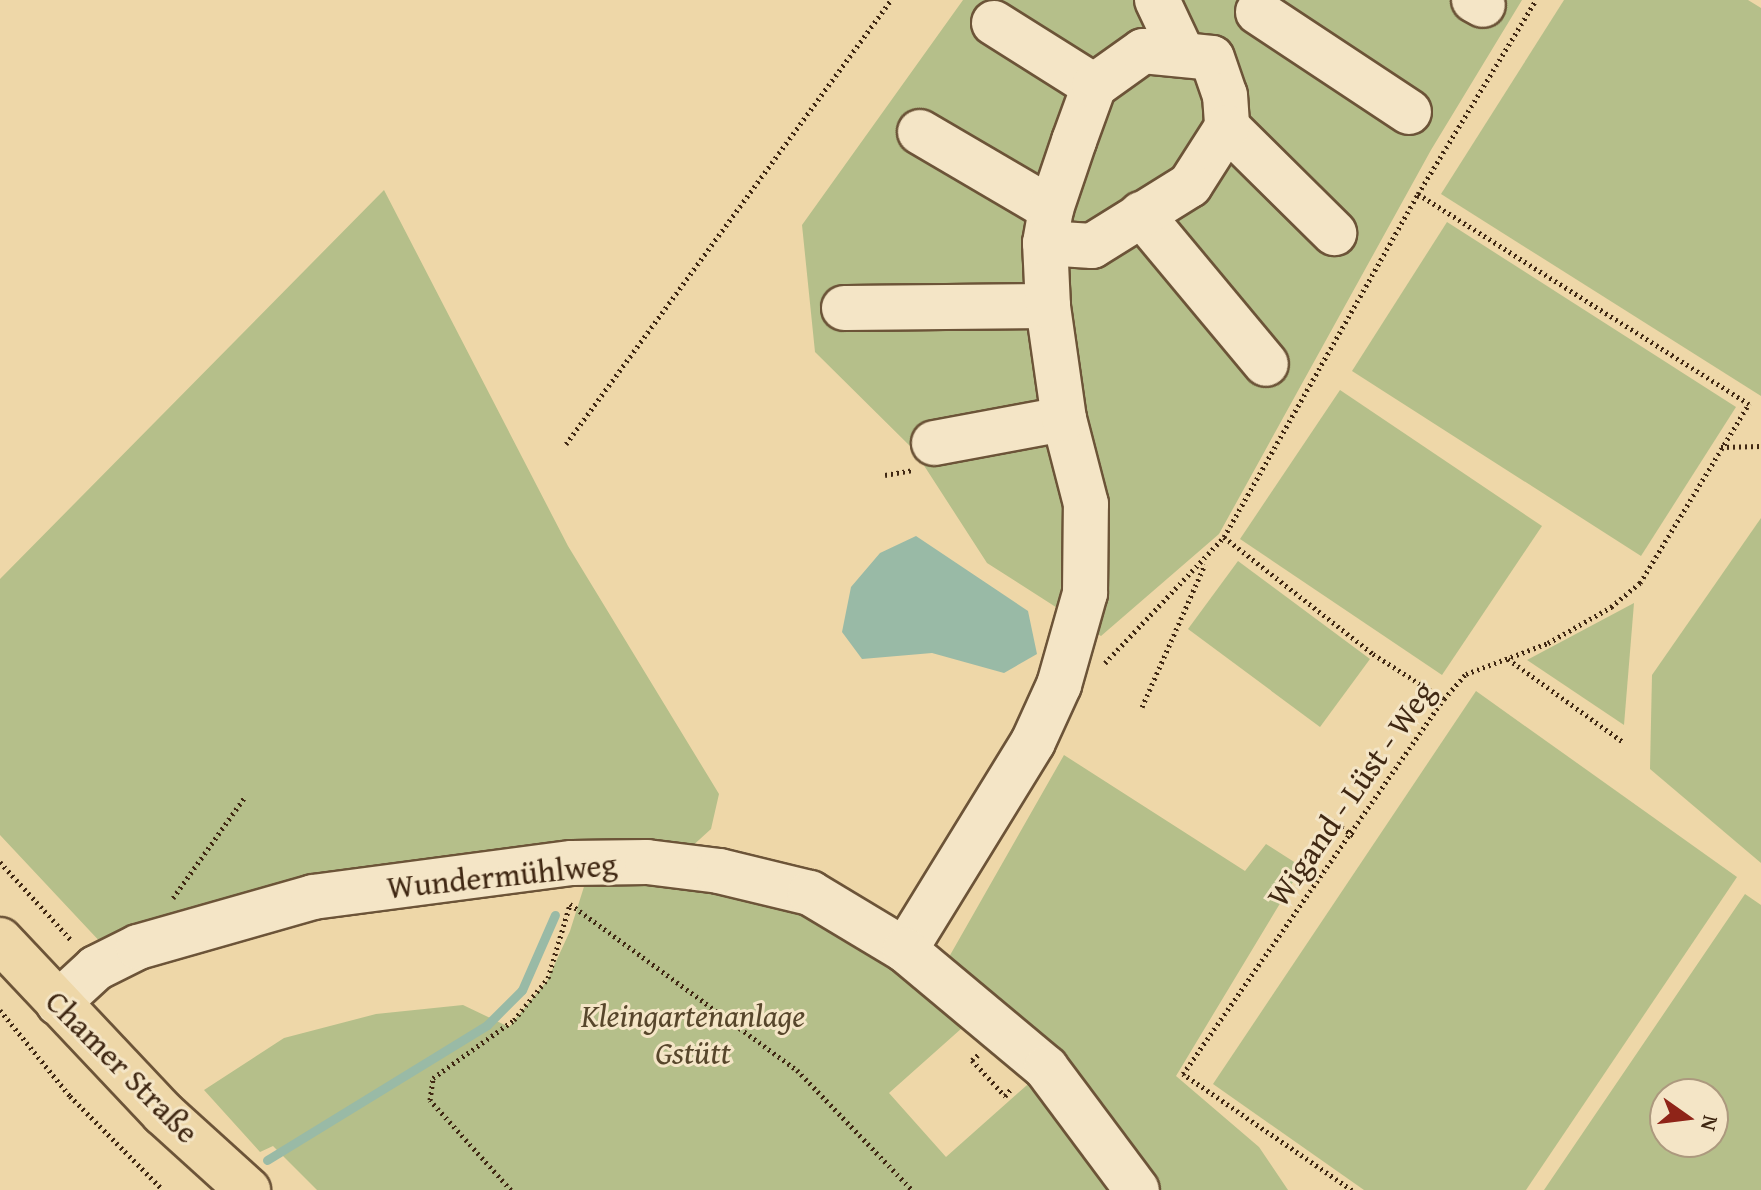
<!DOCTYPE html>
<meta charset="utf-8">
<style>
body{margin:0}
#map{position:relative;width:1761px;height:1190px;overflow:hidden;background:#eed7a8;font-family:"Gentium Book Plus",serif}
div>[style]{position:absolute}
.green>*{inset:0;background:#b5bf8a}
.water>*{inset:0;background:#99baa6}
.stream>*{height:9px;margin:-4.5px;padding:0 4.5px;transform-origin:4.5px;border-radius:4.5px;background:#99baa6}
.path>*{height:5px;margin-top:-2.5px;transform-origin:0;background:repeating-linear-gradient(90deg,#402813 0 2px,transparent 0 6px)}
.roads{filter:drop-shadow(2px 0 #6c5438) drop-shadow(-2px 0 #6c5438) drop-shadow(0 2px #6c5438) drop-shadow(0 -2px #6c5438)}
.minor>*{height:44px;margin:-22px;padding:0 22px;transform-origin:22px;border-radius:22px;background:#f4e5c6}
.major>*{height:44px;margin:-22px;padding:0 22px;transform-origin:22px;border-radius:22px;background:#eed7a8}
span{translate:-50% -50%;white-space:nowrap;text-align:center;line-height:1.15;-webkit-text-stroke:6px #f4e5c6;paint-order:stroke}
.street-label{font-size:32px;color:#402813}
.park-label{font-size:32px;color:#57462b;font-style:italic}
.north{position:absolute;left:1649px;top:1078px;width:80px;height:80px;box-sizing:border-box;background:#f4e5c6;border:2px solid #ac997e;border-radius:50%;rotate:104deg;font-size:22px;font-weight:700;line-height:32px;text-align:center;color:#402813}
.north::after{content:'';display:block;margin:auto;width:28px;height:36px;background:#8f2418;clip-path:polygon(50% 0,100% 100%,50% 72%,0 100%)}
</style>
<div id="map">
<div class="green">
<i style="clip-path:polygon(963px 0,1522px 0,1431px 150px,1219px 534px,1101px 636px,987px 563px,914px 450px,815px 352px,802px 225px)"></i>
<i style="clip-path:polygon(1564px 0,1748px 0,1761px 8px,1761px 396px,1441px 194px)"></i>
<i style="clip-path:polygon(384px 190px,568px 546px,719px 794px,711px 829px,689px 849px,613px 842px,520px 846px,313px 881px,104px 946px,0 835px,0 579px)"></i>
<i style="clip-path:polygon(1447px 222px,1736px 407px,1641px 556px,1352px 371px)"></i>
<i style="clip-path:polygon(1340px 390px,1542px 526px,1442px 675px,1240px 539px)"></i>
<i style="clip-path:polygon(1761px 518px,1761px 863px,1650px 769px,1652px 675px)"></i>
<i style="clip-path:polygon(1238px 561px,1370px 659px,1320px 727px,1188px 629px)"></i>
<i style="clip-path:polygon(1634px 603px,1624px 725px,1527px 660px)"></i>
<i style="clip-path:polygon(1476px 691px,1737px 877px,1526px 1190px,1364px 1190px,1213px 1084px)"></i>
<i style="clip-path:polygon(1064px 755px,1245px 871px,1266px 844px,1302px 867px,1176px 1076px,1259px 1147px,1288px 1190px,1154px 1190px,1061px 1058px,1011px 1007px,949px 957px)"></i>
<i style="clip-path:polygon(664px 873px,815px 913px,971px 1020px,889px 1093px,946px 1157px,1035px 1078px,1117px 1190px,317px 1190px,273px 1146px,260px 1152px,204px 1090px,284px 1038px,376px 1014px,463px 1005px,509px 1027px,547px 981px,570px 931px,588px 874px)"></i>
<i style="clip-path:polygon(evenodd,1745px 894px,1761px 905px,1761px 1190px,1544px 1190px,1745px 894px,1665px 1094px,1713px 1094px,1713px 1142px,1665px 1142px,1665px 1094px)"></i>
</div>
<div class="water">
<i style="clip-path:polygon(916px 536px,1028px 611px,1037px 654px,1004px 673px,932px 653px,862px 659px,842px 632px,851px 587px,880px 553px)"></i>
</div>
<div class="stream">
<i style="left:267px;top:1160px;width:258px;rotate:-31.5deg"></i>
<i style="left:487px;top:1025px;width:49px;rotate:-45deg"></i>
<i style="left:522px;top:990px;width:82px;rotate:-66.3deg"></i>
</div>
<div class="path">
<i style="left:566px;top:444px;width:550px;rotate:-53.8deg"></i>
<i style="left:1721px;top:447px;width:40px;rotate:-1.4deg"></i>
<i style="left:885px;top:475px;width:28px;rotate:-10deg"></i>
<i style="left:1224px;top:537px;width:189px;rotate:38.1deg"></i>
<i style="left:1373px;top:654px;width:84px;rotate:32.4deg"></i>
<i style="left:1508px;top:659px;width:142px;rotate:35.8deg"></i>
<i style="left:1105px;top:663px;width:173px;rotate:-46.6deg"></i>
<i style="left:1224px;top:537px;width:394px;rotate:-60.5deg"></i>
<i style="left:1418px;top:194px;width:227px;rotate:-58.7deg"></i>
<i style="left:1142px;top:707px;width:156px;rotate:-66.2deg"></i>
<i style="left:1327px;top:817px;width:32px;rotate:35deg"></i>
<i style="left:0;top:862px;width:105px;rotate:47.7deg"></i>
<i style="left:173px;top:898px;width:123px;rotate:-54.6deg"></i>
<i style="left:570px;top:904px;width:281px;rotate:36.2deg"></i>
<i style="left:797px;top:1070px;width:166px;rotate:46.2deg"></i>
<i style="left:0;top:1010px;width:111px;rotate:50.9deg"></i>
<i style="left:70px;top:1096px;width:132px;rotate:45.3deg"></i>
<i style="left:978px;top:1055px;width:8px;rotate:140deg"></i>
<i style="left:972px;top:1060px;width:49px;rotate:47.5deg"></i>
<i style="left:1005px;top:1096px;width:11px;rotate:-49deg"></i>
<i style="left:511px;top:1190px;width:121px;rotate:-132deg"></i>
<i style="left:430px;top:1100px;width:22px;rotate:-82deg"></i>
<i style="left:433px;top:1078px;width:100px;rotate:-35.6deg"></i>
<i style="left:514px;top:1020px;width:54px;rotate:-51deg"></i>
<i style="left:548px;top:978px;width:77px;rotate:-73.4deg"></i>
<i style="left:1352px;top:1190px;width:205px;rotate:-145.5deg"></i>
<i style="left:1183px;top:1074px;width:457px;rotate:-55.2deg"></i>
<i style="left:1444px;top:699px;width:33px;rotate:-49deg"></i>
<i style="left:1466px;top:674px;width:88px;rotate:-20.7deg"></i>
<i style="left:1548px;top:643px;width:73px;rotate:-29.7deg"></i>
<i style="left:1611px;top:607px;width:38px;rotate:-40deg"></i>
<i style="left:1640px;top:583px;width:210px;rotate:-58.7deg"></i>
<i style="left:1749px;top:404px;width:392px;rotate:-147.6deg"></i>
</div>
<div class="roads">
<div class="minor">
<i style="left:1157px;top:0;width:59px;rotate:64.7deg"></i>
<i style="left:1474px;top:0;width:10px;rotate:29deg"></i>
<i style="left:1258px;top:12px;width:181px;rotate:33.5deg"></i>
<i style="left:994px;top:23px;width:118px;rotate:32.2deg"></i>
<i style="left:1227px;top:127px;width:151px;rotate:44.7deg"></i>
<i style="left:920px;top:132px;width:152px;rotate:30.4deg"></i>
<i style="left:1141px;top:214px;width:195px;rotate:50.2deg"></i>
<i style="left:844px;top:308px;width:204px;rotate:-0.6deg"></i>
<i style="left:934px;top:443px;width:132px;rotate:-10.5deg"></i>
<i style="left:905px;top:950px;width:244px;rotate:-58.4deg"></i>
<i style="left:1033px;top:742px;width:63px;rotate:-65.5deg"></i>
<i style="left:1059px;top:685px;width:96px;rotate:-74.2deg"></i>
<i style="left:1085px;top:593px;width:89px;rotate:-89.4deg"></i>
<i style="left:1086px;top:504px;width:88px;rotate:-104.5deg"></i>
<i style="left:1064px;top:419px;width:114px;rotate:-98.1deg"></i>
<i style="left:1048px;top:306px;width:63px;rotate:-92.7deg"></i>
<i style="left:1045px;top:243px;width:35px;rotate:-80deg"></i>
<i style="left:1051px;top:209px;width:72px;rotate:-71.3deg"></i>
<i style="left:1074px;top:141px;width:59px;rotate:-70deg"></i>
<i style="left:1094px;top:86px;width:60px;rotate:-35.5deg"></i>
<i style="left:1143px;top:51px;width:69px;rotate:5.8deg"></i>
<i style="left:1212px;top:58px;width:39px;rotate:71deg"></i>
<i style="left:1225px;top:95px;width:32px;rotate:86deg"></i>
<i style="left:1227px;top:127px;width:69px;rotate:122.5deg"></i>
<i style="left:1190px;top:185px;width:115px;rotate:148.1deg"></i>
<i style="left:1092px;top:246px;width:47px;rotate:-176.3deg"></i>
<i style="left:58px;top:1003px;width:52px;rotate:-42.6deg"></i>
<i style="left:96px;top:968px;width:47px;rotate:-26.6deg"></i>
<i style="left:138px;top:947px;width:182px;rotate:-15.9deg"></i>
<i style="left:313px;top:897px;width:261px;rotate:-7.5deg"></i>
<i style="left:572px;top:863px;width:75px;rotate:-0.8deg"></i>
<i style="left:647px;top:862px;width:73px;rotate:7.1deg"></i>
<i style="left:719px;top:871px;width:94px;rotate:13.6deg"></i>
<i style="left:810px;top:893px;width:111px;rotate:31deg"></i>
<i style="left:905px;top:950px;width:184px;rotate:39.9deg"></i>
<i style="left:1046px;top:1068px;width:152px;rotate:53.3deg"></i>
</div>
<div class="major">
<i style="left:0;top:940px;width:238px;rotate:46.7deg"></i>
<i style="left:163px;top:1113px;width:115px;rotate:42.2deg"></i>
</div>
</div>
<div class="street-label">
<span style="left:1351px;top:794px;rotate:-55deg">Wigand - Lüst - Weg</span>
<span style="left:502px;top:876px;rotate:-6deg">Wundermühlweg</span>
<span style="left:122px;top:1067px;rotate:45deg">Chamer Straße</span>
</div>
<div class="park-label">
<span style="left:693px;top:1035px">Kleingartenanlage<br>Gstütt</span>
</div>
<div class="north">N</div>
</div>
